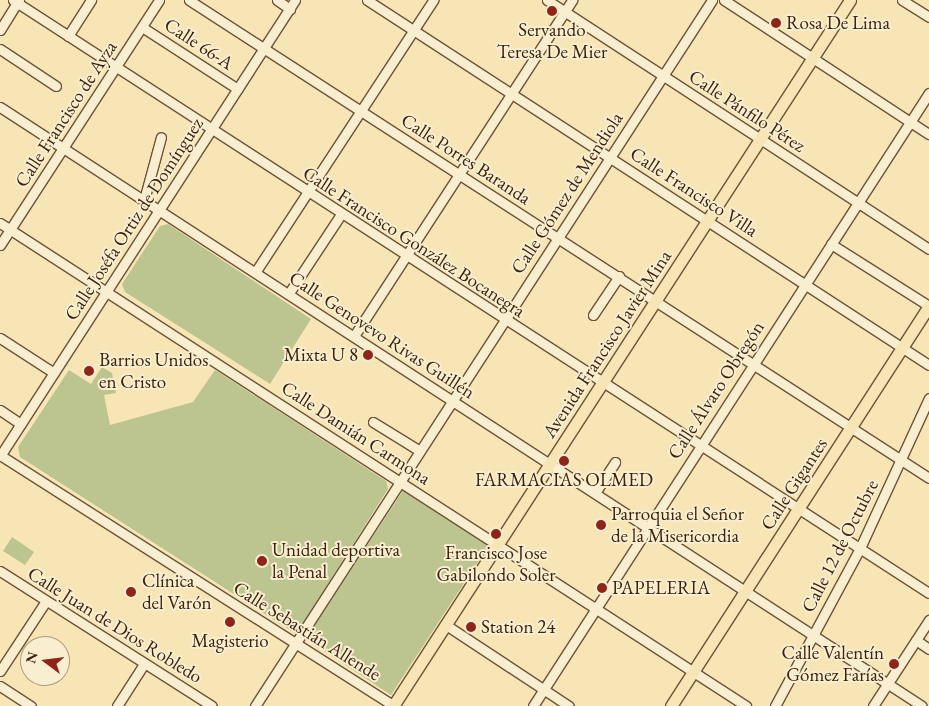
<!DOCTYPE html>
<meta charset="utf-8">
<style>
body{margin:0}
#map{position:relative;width:929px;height:706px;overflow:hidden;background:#f7e5b6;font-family:"EB Garamond",serif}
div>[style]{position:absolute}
.green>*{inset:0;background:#bcc58f}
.roads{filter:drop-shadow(1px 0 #6c5337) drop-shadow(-1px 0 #6c5337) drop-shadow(0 1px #6c5337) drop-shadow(0 -1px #6c5337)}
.minor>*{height:9px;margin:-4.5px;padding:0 4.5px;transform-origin:4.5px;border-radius:4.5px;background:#faeed0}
.major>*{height:11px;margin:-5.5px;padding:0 5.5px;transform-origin:5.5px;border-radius:5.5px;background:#f7e5b6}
.dots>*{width:14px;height:14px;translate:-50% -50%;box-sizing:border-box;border:2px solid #faeed0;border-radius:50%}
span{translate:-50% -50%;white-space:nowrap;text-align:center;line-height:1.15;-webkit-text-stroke:4px #faeed0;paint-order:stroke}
.poi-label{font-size:19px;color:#3d220d}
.left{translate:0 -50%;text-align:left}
.right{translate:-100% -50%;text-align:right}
.street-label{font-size:19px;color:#3d220d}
.north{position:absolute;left:20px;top:636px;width:50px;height:50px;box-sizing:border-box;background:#faeed0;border:1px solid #ae9c82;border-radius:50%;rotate:285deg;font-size:14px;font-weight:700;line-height:20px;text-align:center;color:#3d220d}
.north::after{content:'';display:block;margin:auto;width:18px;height:22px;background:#8f2418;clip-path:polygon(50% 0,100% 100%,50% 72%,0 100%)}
</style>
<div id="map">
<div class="green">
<i style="clip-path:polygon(168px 224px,311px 319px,270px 384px,125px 292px,122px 284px,160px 226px)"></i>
<i style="clip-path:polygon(102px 367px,112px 373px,116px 393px,104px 395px,110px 425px,193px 402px,215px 370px,386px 481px,388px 489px,296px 634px,20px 457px,18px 447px,69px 370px,91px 384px)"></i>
<i style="clip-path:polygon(404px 489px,489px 545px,391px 695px,306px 639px)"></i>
<i style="clip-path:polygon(12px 537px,34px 552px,25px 565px,3px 551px)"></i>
</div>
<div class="roads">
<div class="minor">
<i style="left:13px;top:0;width:1091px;rotate:32.92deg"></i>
<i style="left:189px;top:0;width:881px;rotate:32.86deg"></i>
<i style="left:277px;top:0;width:16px;rotate:35deg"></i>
<i style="left:367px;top:0;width:670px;rotate:33deg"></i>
<i style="left:547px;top:0;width:456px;rotate:33.1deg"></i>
<i style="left:724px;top:0;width:245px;rotate:33.2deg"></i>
<i style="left:902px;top:0;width:32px;rotate:32deg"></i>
<i style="left:142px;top:27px;width:114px;rotate:32.9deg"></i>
<i style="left:0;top:30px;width:36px;rotate:-58deg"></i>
<i style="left:68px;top:36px;width:43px;rotate:-57.4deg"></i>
<i style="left:0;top:49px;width:67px;rotate:33.5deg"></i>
<i style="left:0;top:107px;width:1099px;rotate:33.01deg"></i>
<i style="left:144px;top:200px;width:65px;rotate:-74.9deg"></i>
<i style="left:0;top:223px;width:889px;rotate:32.92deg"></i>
<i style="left:831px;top:244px;width:116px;rotate:32.3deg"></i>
<i style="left:0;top:245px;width:292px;rotate:-57deg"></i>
<i style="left:256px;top:271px;width:324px;rotate:-56.8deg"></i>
<i style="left:289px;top:293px;width:95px;rotate:-56.6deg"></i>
<i style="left:593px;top:315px;width:47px;rotate:-56.3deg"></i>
<i style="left:354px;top:336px;width:401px;rotate:-57deg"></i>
<i style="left:0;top:338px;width:64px;rotate:32.9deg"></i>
<i style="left:0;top:410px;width:25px;rotate:34deg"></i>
<i style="left:373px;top:422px;width:55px;rotate:31.7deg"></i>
<i style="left:0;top:455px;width:467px;rotate:32.5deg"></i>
<i style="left:0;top:456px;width:543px;rotate:-57.1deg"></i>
<i style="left:595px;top:493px;width:37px;rotate:-57deg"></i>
<i style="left:0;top:571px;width:251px;rotate:32.5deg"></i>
<i style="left:446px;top:625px;width:147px;rotate:33.4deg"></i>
<i style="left:916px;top:640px;width:16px;rotate:35deg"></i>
<i style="left:0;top:671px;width:84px;rotate:-56.7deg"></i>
<i style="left:0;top:686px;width:37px;rotate:33deg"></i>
<i style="left:117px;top:706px;width:50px;rotate:-57.3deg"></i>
<i style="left:255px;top:706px;width:841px;rotate:-57.08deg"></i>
<i style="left:533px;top:706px;width:730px;rotate:-57.14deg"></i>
<i style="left:775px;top:706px;width:179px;rotate:-61.7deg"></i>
<i style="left:860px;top:548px;width:165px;rotate:-65.3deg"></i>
<i style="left:873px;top:706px;width:103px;rotate:-56.9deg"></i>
</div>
<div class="major">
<i style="left:393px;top:706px;width:841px;rotate:-57.08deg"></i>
<i style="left:671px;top:706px;width:476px;rotate:-57.2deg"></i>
</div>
</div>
<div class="dots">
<i style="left:552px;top:11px;background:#8f2418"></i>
<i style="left:776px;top:23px;background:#8f2418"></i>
<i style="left:368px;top:355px;background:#8f2418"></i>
<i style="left:89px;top:371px;background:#8f2418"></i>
<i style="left:564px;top:461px;background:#8f2418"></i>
<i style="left:601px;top:525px;background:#8f2418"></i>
<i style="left:496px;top:534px;background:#8f2418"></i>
<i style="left:262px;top:561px;background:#8f2418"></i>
<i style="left:602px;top:588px;background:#8f2418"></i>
<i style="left:131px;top:592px;background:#8f2418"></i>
<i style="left:230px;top:622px;background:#8f2418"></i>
<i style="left:471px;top:627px;background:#8f2418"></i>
<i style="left:894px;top:664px;background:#8f2418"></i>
</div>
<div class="poi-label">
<span class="left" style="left:786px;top:23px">Rosa De Lima</span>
<span style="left:552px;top:41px">Servando<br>Teresa De Mier</span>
<span class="right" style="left:358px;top:355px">Mixta U 8</span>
<span class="left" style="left:99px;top:371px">Barrios Unidos<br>en Cristo</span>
<span style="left:564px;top:480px">FARMACIAS OLMED</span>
<span class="left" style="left:611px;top:525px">Parroquia el Señor<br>de la Misericordia</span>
<span class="left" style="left:272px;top:561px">Unidad deportiva<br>la Penal</span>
<span style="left:496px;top:564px">Francisco Jose<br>Gabilondo Soler</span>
<span class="left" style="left:142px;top:592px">Clínica<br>del Varón</span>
<span class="left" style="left:612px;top:588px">PAPELERIA</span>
<span class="left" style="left:481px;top:627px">Station 24</span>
<span style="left:230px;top:641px">Magisterio</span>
<span class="right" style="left:884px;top:664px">Calle Valentín<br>Gómez Farías</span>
</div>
<div class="street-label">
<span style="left:199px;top:44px;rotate:33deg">Calle 66-A</span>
<span style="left:747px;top:111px;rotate:33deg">Calle Pánfilo Pérez</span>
<span style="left:66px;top:114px;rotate:-57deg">Calle Francisco de Ayza</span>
<span style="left:466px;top:159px;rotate:33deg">Calle Porres Baranda</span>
<span style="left:694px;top:192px;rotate:33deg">Calle Francisco Villa</span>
<span style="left:567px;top:193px;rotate:-57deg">Calle Gómez de Mendiola</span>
<span style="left:134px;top:219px;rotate:-57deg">Calle Joséfa Ortiz de Domínguez</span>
<span style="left:414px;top:242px;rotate:33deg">Calle Francisco González Bocanegra</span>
<span style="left:382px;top:335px;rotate:33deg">Calle Genovevo Rivas Guillén</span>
<span style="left:607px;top:344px;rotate:-57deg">Avenida Francisco Javier Mina</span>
<span style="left:716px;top:390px;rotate:-57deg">Calle Álvaro Obregón</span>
<span style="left:356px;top:433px;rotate:33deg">Calle Damián Carmona</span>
<span style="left:794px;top:484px;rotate:-57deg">Calle Gigantes</span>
<span style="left:840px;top:546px;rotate:-63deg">Calle 12 de Octubre</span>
<span style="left:115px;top:625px;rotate:32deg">Calle Juan de Dios Robledo</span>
<span style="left:307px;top:631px;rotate:32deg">Calle Sebastián Allende</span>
</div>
<div class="north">N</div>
</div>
